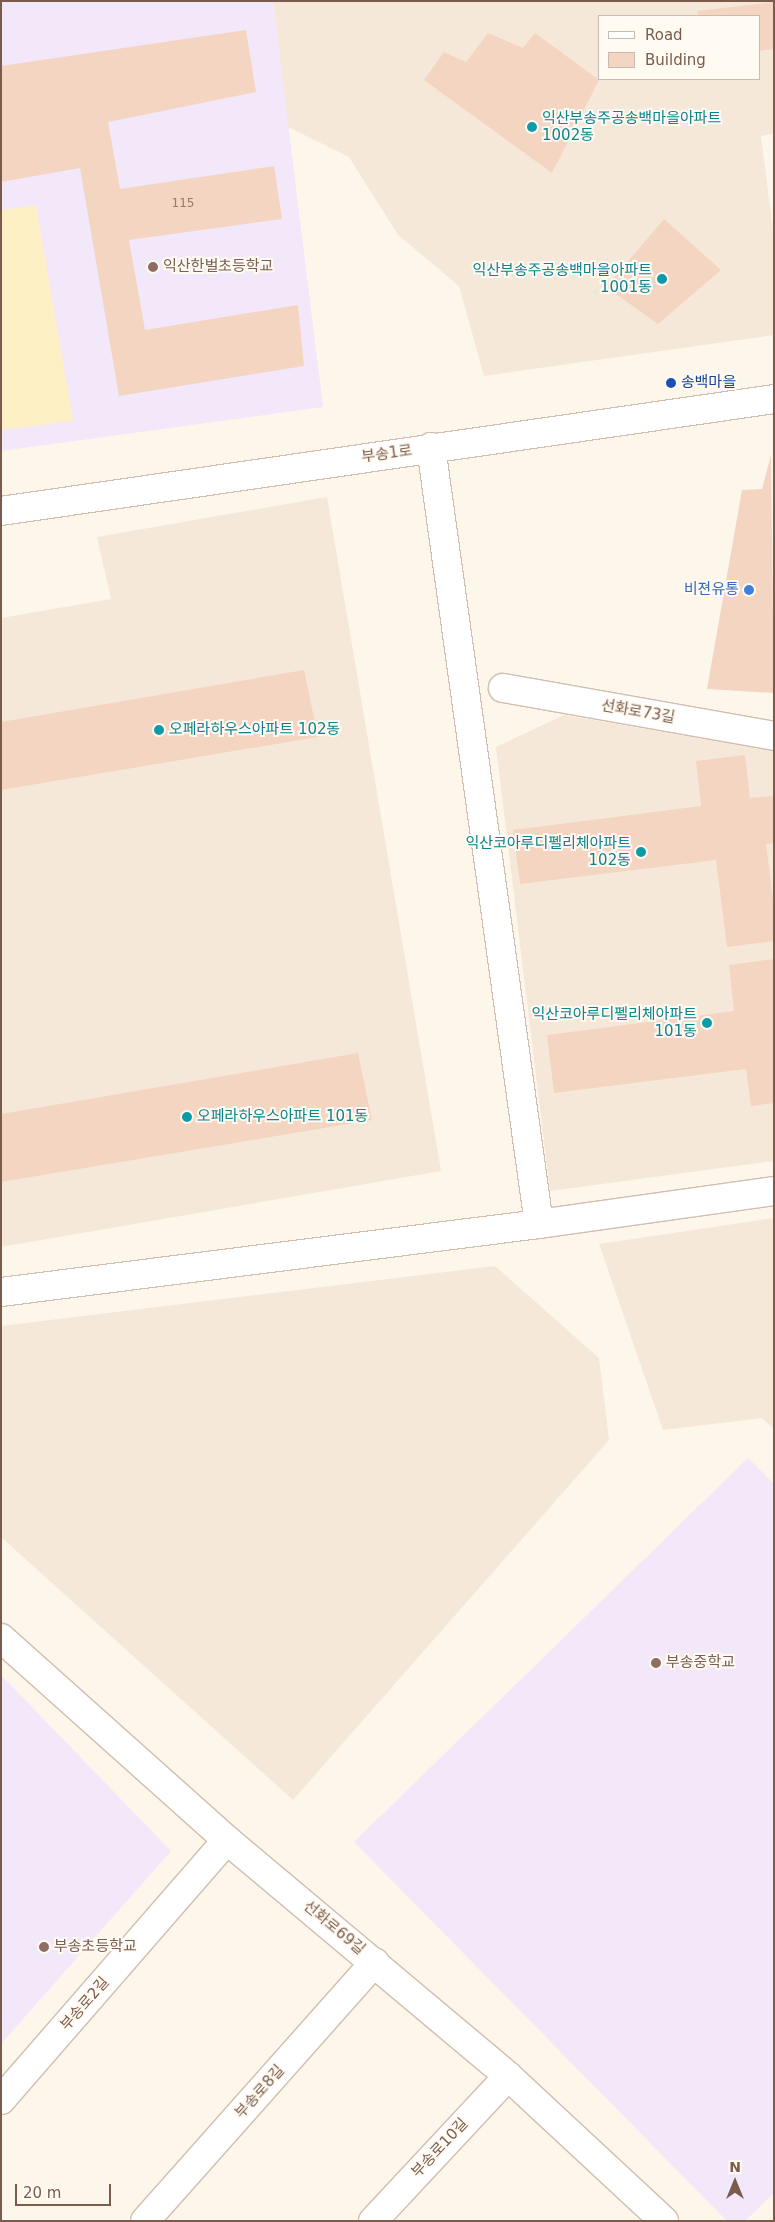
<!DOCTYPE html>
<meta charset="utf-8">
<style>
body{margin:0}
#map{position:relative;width:775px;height:2222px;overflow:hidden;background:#fdf6eb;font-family:"DejaVu Sans","Noto Sans KR",sans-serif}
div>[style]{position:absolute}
.residential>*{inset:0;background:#f6e8d9}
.education>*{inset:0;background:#f3e7fa}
.sand>*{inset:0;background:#fdf0c5}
.building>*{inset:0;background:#f4d5c1}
.roads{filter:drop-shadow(1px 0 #d1beaf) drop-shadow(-1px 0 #d1beaf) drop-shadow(0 1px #d1beaf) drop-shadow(0 -1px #d1beaf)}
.minor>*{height:28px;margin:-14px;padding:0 14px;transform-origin:14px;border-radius:14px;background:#fff}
.dots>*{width:14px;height:14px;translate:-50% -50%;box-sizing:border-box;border:2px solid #fffaf2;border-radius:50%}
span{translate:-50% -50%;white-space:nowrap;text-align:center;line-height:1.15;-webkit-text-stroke:4px #fffaf2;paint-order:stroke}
.number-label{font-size:12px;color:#997a69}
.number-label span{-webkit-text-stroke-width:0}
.culture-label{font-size:15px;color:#0d838f}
.left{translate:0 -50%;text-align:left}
.right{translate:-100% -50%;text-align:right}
.education-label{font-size:15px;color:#785e54}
.transit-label{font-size:15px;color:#164399}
.street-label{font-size:15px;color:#7b5c4c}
.shop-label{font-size:15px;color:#366cbe}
.frame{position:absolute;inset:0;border:2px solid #7b5c4c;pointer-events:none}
.legend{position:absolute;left:598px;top:15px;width:162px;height:65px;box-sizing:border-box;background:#fffaf2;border:1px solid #cabbb0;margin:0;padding:6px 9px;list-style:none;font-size:15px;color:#7b5c4c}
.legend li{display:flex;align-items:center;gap:10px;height:25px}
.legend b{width:25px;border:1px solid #cabbb0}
.north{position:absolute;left:710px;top:2157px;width:50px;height:50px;-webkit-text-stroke:4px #fffaf2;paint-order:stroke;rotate:0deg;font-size:14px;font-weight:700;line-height:20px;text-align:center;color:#7b5c4c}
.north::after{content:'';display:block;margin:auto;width:18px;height:22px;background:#7b5c4c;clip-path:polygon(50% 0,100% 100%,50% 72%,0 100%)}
.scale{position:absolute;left:15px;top:2184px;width:96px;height:22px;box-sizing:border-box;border:2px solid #7b5c4c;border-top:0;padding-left:6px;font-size:15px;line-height:18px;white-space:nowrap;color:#7b5c4c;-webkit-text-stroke:4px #fffaf2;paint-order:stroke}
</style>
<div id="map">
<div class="residential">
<i style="clip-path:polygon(evenodd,273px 1px,774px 1px,774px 134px,761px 136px,774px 237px,774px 335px,484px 376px,459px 286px,398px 235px,349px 157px,288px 127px,273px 1px,599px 16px,759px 16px,759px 79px,599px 79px,599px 16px)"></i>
<i style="clip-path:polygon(327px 497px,441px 1171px,1px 1247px,1px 618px,111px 599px,97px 537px)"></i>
<i style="clip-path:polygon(564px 715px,774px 751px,774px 1161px,550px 1191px,496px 747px)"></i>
<i style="clip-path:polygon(774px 1218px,774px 1429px,762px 1418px,663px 1430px,599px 1244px)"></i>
<i style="clip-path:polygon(495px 1266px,599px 1358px,609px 1440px,293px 1800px,1px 1537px,1px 1326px)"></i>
</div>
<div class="education">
<i style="clip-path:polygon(1px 1px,273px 1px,323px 407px,1px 451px)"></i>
<i style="clip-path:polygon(748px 1458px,774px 1484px,774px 2193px,745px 2221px,727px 2221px,354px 1842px)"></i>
<i style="clip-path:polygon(1px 1675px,171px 1851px,1px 2044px)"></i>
</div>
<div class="sand">
<i style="clip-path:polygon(36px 205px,73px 421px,1px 430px,1px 210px)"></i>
</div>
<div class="building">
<i style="clip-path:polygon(774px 2px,774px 49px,759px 51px,759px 16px,698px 16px,697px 11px)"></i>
<i style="clip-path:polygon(246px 30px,256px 92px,108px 122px,120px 189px,274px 166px,282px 219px,129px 240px,145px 330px,298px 305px,304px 366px,119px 396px,80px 168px,1px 182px,1px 66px)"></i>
<i style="clip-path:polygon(488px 33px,523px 48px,535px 33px,599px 80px,552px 173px,424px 80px,444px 52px,466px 62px)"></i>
<i style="clip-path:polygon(664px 219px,721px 270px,658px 324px,606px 287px)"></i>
<i style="clip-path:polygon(771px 455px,774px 693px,707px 689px,742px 490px,762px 489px)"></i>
<i style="clip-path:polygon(304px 670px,318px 737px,1px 790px,1px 722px)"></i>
<i style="clip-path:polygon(745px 755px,750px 798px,774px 796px,774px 843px,766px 844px,774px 907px,774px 941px,727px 947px,716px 860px,520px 884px,513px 830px,701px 806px,696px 761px)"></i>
<i style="clip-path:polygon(774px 959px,774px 1103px,751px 1106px,746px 1069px,554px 1093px,547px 1035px,734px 1011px,729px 965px)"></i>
<i style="clip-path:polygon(358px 1053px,372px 1120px,1px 1182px,1px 1114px)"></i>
</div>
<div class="roads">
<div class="minor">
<i style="left:431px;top:447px;width:784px;rotate:82.09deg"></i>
<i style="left:1px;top:511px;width:781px;rotate:-8.24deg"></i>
<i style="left:503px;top:688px;width:275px;rotate:10deg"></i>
<i style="left:1px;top:1292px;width:542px;rotate:-7.2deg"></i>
<i style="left:539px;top:1224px;width:237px;rotate:-8deg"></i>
<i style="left:1px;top:1638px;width:303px;rotate:41.8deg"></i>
<i style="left:227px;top:1840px;width:367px;rotate:40deg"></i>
<i style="left:508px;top:2076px;width:213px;rotate:42.9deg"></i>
<i style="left:1px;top:2100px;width:344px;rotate:-49deg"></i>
<i style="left:145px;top:2221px;width:346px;rotate:-48.4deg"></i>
<i style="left:373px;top:2221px;width:198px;rotate:-47deg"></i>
</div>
</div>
<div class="dots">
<i style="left:532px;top:127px;background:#0f9aa8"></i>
<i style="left:153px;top:267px;background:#8d6e63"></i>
<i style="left:662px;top:279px;background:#0f9aa8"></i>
<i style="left:671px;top:383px;background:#1a4fb4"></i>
<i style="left:749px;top:590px;background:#3f7fe0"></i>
<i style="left:159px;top:730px;background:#0f9aa8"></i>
<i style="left:641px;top:852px;background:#0f9aa8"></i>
<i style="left:707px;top:1023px;background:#0f9aa8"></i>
<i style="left:187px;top:1117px;background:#0f9aa8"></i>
<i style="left:656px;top:1663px;background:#8d6e63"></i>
<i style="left:44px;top:1947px;background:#8d6e63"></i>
</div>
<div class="number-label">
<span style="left:183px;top:204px">115</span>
</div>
<div class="culture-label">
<span class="left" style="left:542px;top:127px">익산부송주공송백마을아파트<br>1002동</span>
<span class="right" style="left:652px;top:279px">익산부송주공송백마을아파트<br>1001동</span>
<span class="left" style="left:169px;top:730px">오페라하우스아파트 102동</span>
<span class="right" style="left:631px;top:852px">익산코아루디펠리체아파트<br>102동</span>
<span class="right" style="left:697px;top:1023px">익산코아루디펠리체아파트<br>101동</span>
<span class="left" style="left:197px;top:1117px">오페라하우스아파트 101동</span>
</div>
<div class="education-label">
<span class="left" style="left:163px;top:267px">익산한벌초등학교</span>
<span class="left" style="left:666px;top:1663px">부송중학교</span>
<span class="left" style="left:54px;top:1947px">부송초등학교</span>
</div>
<div class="transit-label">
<span class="left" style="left:681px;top:383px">송백마을</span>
</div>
<div class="street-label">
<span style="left:387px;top:454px;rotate:-8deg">부송1로</span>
<span style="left:638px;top:712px;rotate:10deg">선화로73길</span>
<span style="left:334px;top:1928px;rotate:40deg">선화로69길</span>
<span style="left:85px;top:2004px;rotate:-49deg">부송로2길</span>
<span style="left:260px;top:2092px;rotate:-48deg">부송로8길</span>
<span style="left:440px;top:2148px;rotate:-47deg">부송로10길</span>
</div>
<div class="shop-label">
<span class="right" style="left:739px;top:590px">비젼유통</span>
</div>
<div class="frame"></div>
<ul class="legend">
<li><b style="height:6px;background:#fff"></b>Road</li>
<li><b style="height:14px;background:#f4d5c1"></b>Building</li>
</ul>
<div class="north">N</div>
<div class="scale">20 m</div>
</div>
